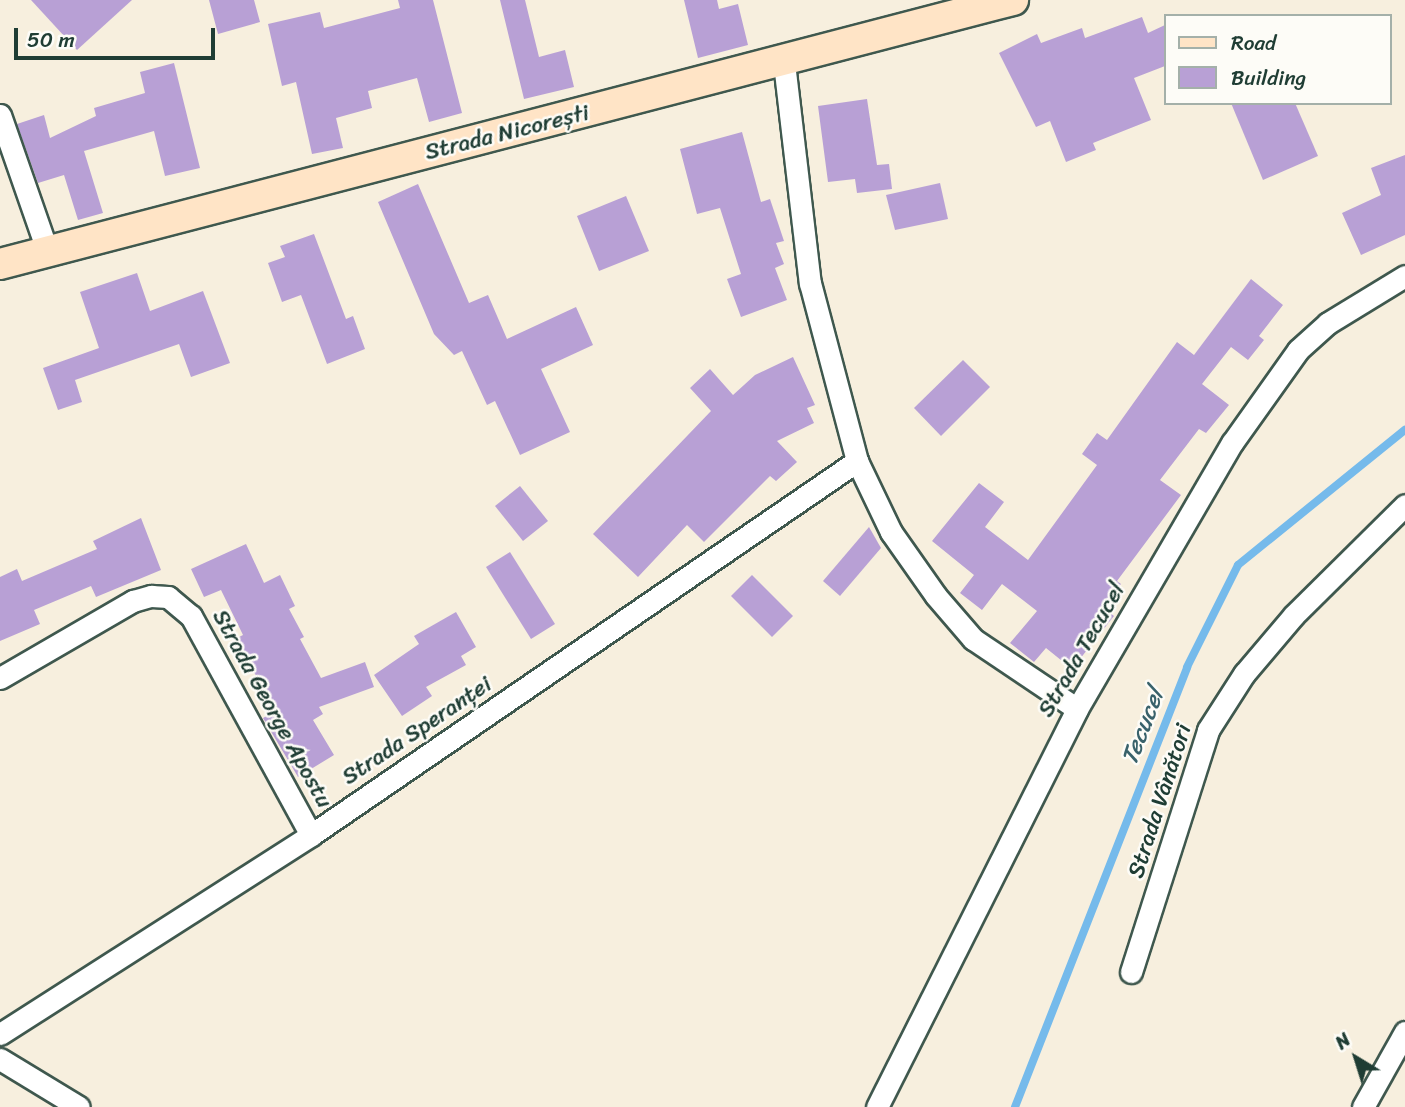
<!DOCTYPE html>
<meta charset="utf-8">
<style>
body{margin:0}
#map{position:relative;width:1405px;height:1107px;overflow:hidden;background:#f7efde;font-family:Sriracha,sans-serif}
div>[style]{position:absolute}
.stream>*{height:8px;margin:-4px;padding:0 4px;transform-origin:4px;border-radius:4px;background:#75baeb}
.building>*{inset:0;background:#b8a0d5}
.roads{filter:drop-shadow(2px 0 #3f584e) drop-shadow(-2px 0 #3f584e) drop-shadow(0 2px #3f584e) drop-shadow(0 -2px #3f584e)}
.minor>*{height:21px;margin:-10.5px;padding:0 10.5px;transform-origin:10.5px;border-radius:10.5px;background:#fff}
.secondary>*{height:30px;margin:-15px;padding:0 15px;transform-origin:15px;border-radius:15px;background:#ffe4c6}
span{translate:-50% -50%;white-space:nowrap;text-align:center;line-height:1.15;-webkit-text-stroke:5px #fdfcf7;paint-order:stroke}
.street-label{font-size:23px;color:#1f3d34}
.water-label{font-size:24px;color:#39626b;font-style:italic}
.legend{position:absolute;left:1164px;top:14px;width:228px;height:91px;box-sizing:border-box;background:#fdfcf7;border:2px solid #a4b0a9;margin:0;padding:9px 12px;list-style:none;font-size:21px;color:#1f3d34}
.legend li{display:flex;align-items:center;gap:14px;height:35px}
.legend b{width:35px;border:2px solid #a4b0a9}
.north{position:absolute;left:1321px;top:1023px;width:70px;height:70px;-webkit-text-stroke:5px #fdfcf7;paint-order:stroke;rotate:322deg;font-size:19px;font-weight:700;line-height:28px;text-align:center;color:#1f3d34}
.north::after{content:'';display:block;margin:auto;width:24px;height:32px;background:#1f3d34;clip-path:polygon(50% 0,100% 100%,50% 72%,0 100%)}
.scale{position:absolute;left:14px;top:28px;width:201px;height:32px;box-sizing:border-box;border:4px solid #1f3d34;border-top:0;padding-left:9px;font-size:21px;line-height:24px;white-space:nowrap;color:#1f3d34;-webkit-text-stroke:5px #fdfcf7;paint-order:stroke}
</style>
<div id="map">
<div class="stream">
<i style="left:1015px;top:1107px;width:472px;rotate:-68.6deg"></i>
<i style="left:1187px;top:667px;width:114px;rotate:-63.4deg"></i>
<i style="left:1238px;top:565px;width:215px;rotate:-39deg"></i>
</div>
<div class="building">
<i style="clip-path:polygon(31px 0,132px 0,77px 50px)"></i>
<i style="clip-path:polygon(209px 0,254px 0,260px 22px,218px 34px)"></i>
<i style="clip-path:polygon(398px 0,433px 0,462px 113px,429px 122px,417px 78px,368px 91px,372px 108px,336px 118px,343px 148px,312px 154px,296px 82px,282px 86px,268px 24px,320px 12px,324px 28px,400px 8px)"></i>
<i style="clip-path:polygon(500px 0,525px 0,539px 57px,565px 50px,574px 87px,524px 99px)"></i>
<i style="clip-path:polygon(684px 0,717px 0,719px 9px,738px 4px,748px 45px,698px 58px)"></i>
<i style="clip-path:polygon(1142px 17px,1148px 33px,1165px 25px,1165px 66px,1134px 78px,1151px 120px,1093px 143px,1096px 150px,1066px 162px,1050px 121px,1036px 127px,999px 53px,1037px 34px,1041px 43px,1082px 28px,1085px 38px)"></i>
<i style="clip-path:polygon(174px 63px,200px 168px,165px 176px,154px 131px,84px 151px,103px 213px,78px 220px,64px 175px,38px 183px,17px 124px,44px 115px,50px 138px,96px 116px,94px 108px,145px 93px,140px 72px)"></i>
<i style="clip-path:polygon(867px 99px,877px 165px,889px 164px,892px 189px,857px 193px,855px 179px,828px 182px,818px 106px)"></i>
<i style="clip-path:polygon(1231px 103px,1295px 103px,1318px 156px,1263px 180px)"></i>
<i style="clip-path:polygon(742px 132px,761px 202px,770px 199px,784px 241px,776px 243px,784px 264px,775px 268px,787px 300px,741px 317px,727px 279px,741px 274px,720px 208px,697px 214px,680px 149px)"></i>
<i style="clip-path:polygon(1405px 155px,1405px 235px,1361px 255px,1342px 213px,1381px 195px,1371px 168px)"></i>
<i style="clip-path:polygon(940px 183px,948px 219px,895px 230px,886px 195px)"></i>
<i style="clip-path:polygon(418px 184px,469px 303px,488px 295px,507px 339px,576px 307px,593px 345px,541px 369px,570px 432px,520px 455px,495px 401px,487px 405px,462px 351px,454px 355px,434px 334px,378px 202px)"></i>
<i style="clip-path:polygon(626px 196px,649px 251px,599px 271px,577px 216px)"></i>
<i style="clip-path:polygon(314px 234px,346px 319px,353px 316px,365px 349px,327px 364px,301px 295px,282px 302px,268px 263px,285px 257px,280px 246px)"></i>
<i style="clip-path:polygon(137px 273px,150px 311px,203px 291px,230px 363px,191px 377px,179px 344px,75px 380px,82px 402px,58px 410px,43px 368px,99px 348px,80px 292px)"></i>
<i style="clip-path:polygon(1251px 279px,1283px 305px,1259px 336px,1264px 340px,1248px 360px,1231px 347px,1202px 384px,1229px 405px,1206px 433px,1199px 429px,1160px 480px,1181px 495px,1117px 581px,1121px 584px,1103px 607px,1114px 616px,1072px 669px,1046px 648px,1034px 662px,1010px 643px,1037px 611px,1002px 584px,982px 610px,960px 593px,974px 575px,932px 541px,979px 483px,1004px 502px,985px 527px,1028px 560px,1097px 465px,1082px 454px,1097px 433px,1107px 440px,1177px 342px,1194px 355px)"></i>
<i style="clip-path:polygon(793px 357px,815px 405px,807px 408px,814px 423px,777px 441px,797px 462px,776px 481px,770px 476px,704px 542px,687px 525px,638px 577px,593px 534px,711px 411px,690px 388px,710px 369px,733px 395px,755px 375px)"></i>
<i style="clip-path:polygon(963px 360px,990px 387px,941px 436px,914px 408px)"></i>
<i style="clip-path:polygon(520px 486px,548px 521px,523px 541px,495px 506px)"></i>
<i style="clip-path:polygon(141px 518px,161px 570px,96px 597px,91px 586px,34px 610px,40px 624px,0 641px,0 577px,17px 569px,22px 581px,97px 549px,93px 541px)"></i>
<i style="clip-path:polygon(869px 527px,881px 548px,840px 596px,823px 581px)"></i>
<i style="clip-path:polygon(246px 544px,264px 583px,280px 575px,295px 606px,289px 609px,304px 637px,300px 639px,321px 678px,365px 662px,374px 687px,319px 707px,323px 714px,313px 720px,334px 755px,298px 777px,263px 718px,276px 711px,235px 639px,243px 635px,221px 590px,204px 597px,191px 569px)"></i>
<i style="clip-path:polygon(510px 552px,555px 624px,531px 639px,486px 567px)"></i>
<i style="clip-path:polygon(752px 575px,793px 616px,772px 637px,731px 596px)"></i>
<i style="clip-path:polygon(456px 612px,476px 647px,461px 656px,466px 665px,426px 687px,432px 696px,402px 716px,374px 675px,419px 644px,414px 636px)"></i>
</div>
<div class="roads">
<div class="minor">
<i style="left:784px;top:63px;width:222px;rotate:83.3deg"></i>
<i style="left:810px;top:283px;width:184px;rotate:75.2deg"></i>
<i style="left:857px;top:461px;width:79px;rotate:64.4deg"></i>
<i style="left:891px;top:532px;width:78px;rotate:54.9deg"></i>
<i style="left:936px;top:596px;width:57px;rotate:49.3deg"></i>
<i style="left:973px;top:639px;width:125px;rotate:33.9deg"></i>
<i style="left:0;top:115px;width:143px;rotate:70.8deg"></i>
<i style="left:0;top:678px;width:154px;rotate:-30.1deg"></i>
<i style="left:133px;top:601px;width:19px;rotate:-16deg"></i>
<i style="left:151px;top:596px;width:17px;rotate:3deg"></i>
<i style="left:168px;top:597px;width:30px;rotate:40deg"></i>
<i style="left:191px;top:616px;width:250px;rotate:61.3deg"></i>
<i style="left:1131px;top:972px;width:254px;rotate:-72.3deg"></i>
<i style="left:1208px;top:730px;width:67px;rotate:-57.3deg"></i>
<i style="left:1244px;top:674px;width:77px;rotate:-49.7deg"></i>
<i style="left:1294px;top:615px;width:156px;rotate:-44.7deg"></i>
<i style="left:0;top:1034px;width:369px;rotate:-32.6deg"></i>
<i style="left:311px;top:835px;width:662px;rotate:-34.41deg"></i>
<i style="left:0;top:1059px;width:92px;rotate:31.3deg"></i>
<i style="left:877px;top:1107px;width:445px;rotate:-63.3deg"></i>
<i style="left:1077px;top:709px;width:308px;rotate:-59.8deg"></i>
<i style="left:1232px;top:443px;width:114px;rotate:-54.6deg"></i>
<i style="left:1298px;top:350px;width:40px;rotate:-42deg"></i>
<i style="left:1328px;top:323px;width:90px;rotate:-31.4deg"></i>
<i style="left:1363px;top:1107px;width:86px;rotate:-60.8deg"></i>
</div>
<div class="secondary">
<i style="left:0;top:264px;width:1047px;rotate:-14.61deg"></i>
</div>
</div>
<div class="street-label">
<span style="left:507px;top:133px;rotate:-14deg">Strada Nicorești</span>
<span style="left:1082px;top:650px;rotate:-60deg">Strada Tecucel</span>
<span style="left:272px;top:709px;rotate:61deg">Strada George Apostu</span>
<span style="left:417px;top:731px;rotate:-34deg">Strada Speranței</span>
<span style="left:1160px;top:801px;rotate:-72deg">Strada Vânători</span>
</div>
<div class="water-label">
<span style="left:1143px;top:727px;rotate:-69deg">Tecucel</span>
</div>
<ul class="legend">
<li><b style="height:9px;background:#ffe4c6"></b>Road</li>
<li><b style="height:19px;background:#b8a0d5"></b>Building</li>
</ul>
<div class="north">N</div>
<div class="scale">50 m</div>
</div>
